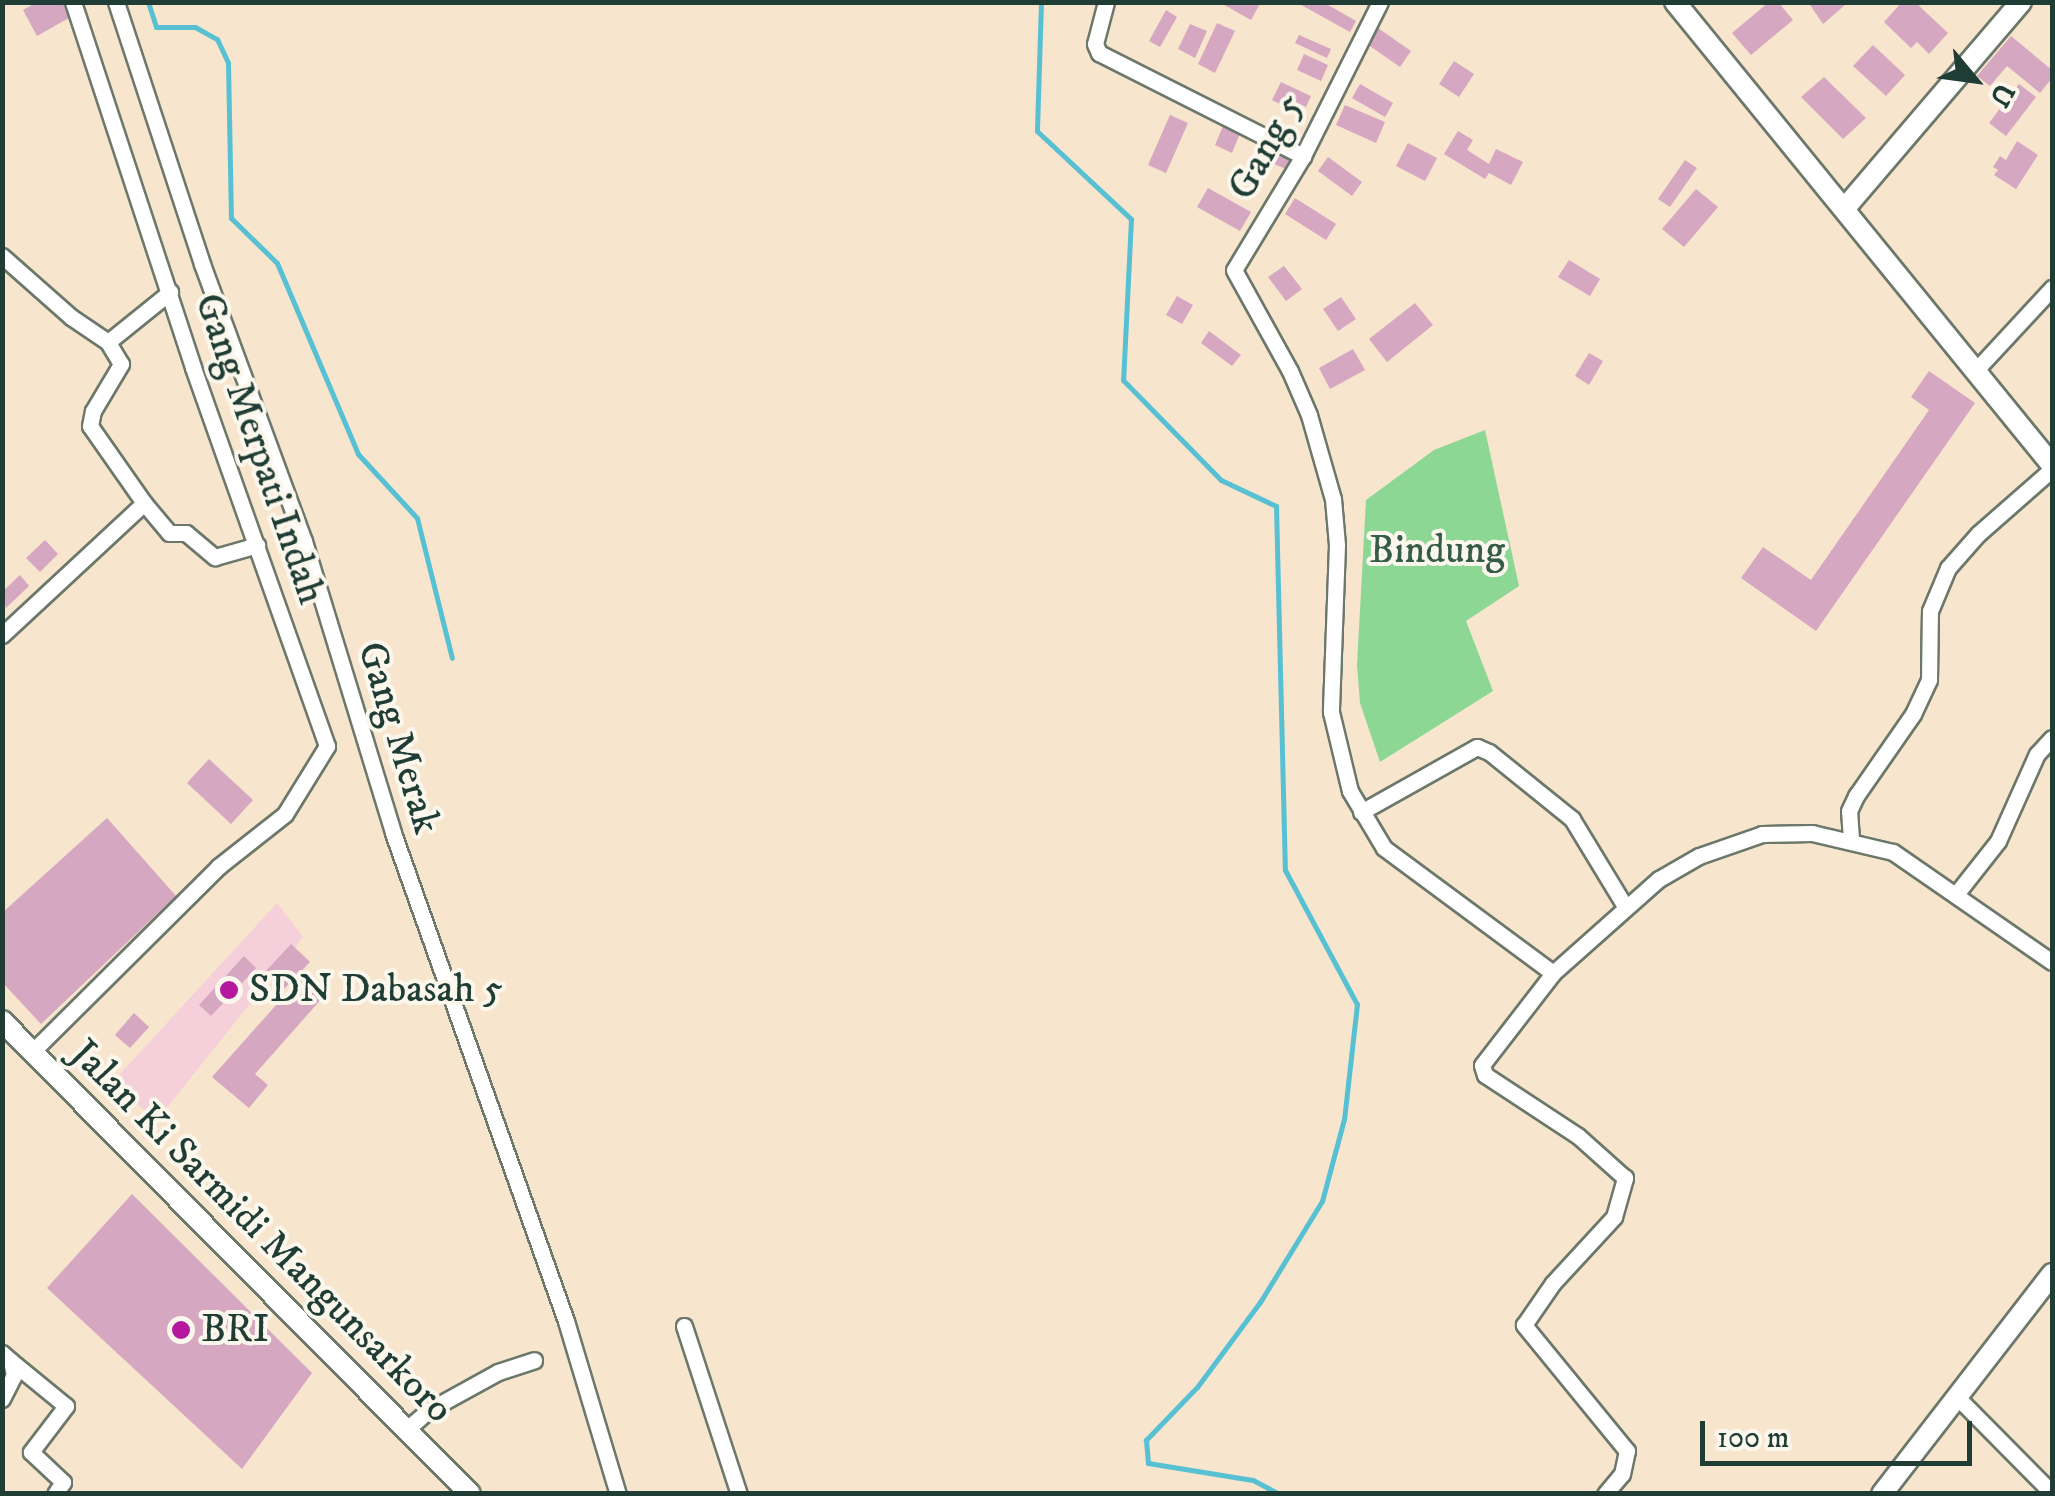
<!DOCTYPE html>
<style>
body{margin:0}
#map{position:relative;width:2055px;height:1496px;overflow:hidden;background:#f7e5ce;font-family:"IM FELL DW Pica",serif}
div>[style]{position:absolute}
.built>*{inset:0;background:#f5cfd9}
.green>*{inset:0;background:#8cd794}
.stream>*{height:5px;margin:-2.5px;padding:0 2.5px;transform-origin:2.5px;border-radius:2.5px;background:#57c1d3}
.building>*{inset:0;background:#d6a7c0}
.roads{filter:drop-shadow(2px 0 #6b786a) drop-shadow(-2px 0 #6b786a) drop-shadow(0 2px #6b786a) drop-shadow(0 -2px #6b786a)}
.street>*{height:15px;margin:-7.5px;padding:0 7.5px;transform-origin:7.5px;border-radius:7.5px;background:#fff}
.secondary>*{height:20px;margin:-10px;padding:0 10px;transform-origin:10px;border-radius:10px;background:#fff}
.dots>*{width:28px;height:28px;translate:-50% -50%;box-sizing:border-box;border:5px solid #fbf7ec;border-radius:50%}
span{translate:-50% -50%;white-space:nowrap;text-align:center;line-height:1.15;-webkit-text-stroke:8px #fbf7ec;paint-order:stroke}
.street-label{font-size:40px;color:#1f3d34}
.park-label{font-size:40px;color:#355c47}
.poi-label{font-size:40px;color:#1f3d34}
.left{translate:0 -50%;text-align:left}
.frame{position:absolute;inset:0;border:5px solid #1f3d34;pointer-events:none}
.north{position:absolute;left:1925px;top:30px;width:100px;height:100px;-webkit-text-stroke:8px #fbf7ec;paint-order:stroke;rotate:119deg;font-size:28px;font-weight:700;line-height:40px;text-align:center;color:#1f3d34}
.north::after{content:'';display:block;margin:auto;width:35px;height:45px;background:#1f3d34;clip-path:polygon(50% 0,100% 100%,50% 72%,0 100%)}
.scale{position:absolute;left:1700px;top:1421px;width:272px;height:45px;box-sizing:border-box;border:5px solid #1f3d34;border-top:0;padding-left:12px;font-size:30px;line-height:35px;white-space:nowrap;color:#1f3d34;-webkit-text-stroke:8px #fbf7ec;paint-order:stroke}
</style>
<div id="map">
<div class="built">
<i style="clip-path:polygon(277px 903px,303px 937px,157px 1120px,111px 1084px)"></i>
</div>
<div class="green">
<i style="clip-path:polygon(1485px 430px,1519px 586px,1466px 621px,1493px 691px,1380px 762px,1360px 703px,1357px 665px,1366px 500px,1434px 450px)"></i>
</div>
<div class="stream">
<i style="left:148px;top:2px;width:26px;rotate:72deg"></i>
<i style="left:156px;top:27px;width:39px"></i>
<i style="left:195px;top:27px;width:25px;rotate:29deg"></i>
<i style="left:217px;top:39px;width:26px;rotate:65deg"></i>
<i style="left:228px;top:63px;width:155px;rotate:88.9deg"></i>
<i style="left:231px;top:218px;width:64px;rotate:44.4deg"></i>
<i style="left:277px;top:263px;width:207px;rotate:67deg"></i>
<i style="left:358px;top:454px;width:87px;rotate:47.3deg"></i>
<i style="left:417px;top:518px;width:144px;rotate:76deg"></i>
<i style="left:1041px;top:2px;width:129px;rotate:91.8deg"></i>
<i style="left:1037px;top:131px;width:129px;rotate:43.1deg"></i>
<i style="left:1131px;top:219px;width:161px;rotate:92.8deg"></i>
<i style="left:1123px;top:380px;width:140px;rotate:45.6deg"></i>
<i style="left:1221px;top:480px;width:61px;rotate:25.3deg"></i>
<i style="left:1276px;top:506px;width:364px;rotate:88.6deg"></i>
<i style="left:1285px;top:870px;width:152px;rotate:61.8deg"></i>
<i style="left:1357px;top:1004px;width:116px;rotate:96.4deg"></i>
<i style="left:1344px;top:1119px;width:85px;rotate:105deg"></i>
<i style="left:1322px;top:1201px;width:119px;rotate:121.5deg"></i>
<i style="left:1260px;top:1302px;width:106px;rotate:126.5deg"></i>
<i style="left:1197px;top:1387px;width:74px;rotate:133.9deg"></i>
<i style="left:1146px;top:1440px;width:23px;rotate:85deg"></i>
<i style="left:1148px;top:1463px;width:106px;rotate:9.2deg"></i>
<i style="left:1253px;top:1480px;width:30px;rotate:28deg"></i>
</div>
<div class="building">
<i style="clip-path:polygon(37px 2px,69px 2px,76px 14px,37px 36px,23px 10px)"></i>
<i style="clip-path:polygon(1219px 2px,1261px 2px,1251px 20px)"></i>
<i style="clip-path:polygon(1296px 2px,1323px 2px,1356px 21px,1350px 32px)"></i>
<i style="clip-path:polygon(1769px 2px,1778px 2px,1793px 20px,1751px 55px,1732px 33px)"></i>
<i style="clip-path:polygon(1808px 2px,1843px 2px,1845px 5px,1823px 24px)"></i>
<i style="clip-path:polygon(1902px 2px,1915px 2px,1948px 33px,1929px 54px,1917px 42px,1911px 48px,1884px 22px)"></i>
<i style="clip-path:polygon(1166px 10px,1177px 17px,1160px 47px,1149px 41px)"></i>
<i style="clip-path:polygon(1217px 23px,1235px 31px,1215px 73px,1198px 64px)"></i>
<i style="clip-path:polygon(1190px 24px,1207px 31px,1195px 58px,1178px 49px)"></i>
<i style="clip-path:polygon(1378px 28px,1411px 51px,1400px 67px,1367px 44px)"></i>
<i style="clip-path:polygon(1299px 35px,1331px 49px,1327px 58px,1295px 43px)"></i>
<i style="clip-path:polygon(2011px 36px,2052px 70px,2052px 78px,2040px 93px,2007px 66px,1990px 86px,1977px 76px)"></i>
<i style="clip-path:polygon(1873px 45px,1905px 75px,1886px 96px,1853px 66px)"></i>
<i style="clip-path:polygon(1304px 54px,1328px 65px,1321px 81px,1297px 70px)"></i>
<i style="clip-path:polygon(1454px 61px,1474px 74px,1459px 97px,1439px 84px)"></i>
<i style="clip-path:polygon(1824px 77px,1866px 118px,1843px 139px,1801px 97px)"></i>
<i style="clip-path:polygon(1281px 82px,1311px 96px,1306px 107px,1289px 99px,1284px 106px,1272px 100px)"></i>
<i style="clip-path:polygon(1360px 84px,1393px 103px,1385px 117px,1352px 98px)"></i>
<i style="clip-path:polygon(2019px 84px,2036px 97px,2006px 136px,1989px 123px)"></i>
<i style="clip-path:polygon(1345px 105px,1385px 122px,1376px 143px,1336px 125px)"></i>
<i style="clip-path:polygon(1170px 115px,1188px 123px,1166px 173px,1148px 165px)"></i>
<i style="clip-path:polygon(1226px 119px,1243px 126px,1232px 153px,1215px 145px)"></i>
<i style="clip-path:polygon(1458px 131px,1473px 140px,1467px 150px,1489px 164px,1496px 149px,1523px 162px,1511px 185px,1489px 173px,1485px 179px,1444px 154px)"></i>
<i style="clip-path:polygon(2017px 141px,2038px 155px,2016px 189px,1994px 175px,1998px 170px,1993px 167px,2000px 156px,2006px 160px)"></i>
<i style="clip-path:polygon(1408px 143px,1437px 158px,1425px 181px,1396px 166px)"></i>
<i style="clip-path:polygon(1261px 146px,1296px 160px,1291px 171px,1256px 157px)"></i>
<i style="clip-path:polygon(1328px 157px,1362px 182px,1352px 196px,1318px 171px)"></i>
<i style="clip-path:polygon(1685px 160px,1697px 168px,1670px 207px,1658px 199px)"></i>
<i style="clip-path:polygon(1208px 188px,1251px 212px,1240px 231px,1197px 207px)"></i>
<i style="clip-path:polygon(1696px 189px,1718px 207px,1684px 247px,1662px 229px)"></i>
<i style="clip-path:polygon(1295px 198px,1336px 224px,1326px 240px,1285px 214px)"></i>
<i style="clip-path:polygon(1569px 260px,1600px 279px,1590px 296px,1558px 277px)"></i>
<i style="clip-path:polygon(1284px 266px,1302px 289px,1286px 301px,1268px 277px)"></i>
<i style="clip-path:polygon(1177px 296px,1193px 305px,1182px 324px,1166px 315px)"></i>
<i style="clip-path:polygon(1341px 297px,1356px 319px,1338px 331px,1323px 309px)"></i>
<i style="clip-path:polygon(1415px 303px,1433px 325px,1387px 362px,1369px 339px)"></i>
<i style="clip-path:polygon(1209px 331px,1241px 355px,1232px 366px,1201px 343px)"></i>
<i style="clip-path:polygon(1353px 349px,1365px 370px,1330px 389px,1319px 368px)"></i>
<i style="clip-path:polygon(1589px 353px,1603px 361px,1589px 385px,1575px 376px)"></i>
<i style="clip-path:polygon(1929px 371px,1975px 403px,1816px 631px,1741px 578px,1763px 547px,1811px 580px,1929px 410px,1911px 397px)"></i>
<i style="clip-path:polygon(45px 540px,58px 554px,40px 572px,26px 558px)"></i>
<i style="clip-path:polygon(20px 575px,29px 586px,6px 608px,2px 592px)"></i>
<i style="clip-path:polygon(209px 759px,253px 800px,231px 824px,187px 783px)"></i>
<i style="clip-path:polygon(107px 818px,176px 896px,41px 1024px,2px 982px,2px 913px)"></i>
<i style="clip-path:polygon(291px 944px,310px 962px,284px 989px,266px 971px)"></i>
<i style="clip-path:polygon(244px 956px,256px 968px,211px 1016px,199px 1005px)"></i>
<i style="clip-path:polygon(302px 976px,324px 996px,255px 1074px,268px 1085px,249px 1108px,212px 1077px)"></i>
<i style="clip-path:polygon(134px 1013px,149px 1027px,130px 1048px,115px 1035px)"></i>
<i style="clip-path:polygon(132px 1194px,312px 1373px,242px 1469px,47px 1288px)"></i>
</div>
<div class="roads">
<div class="street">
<i style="left:116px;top:2px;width:276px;rotate:71.8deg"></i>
<i style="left:202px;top:264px;width:295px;rotate:69.8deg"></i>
<i style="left:304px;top:541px;width:305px;rotate:73deg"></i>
<i style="left:393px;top:833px;width:518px;rotate:70.48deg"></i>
<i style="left:566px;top:1321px;width:181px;rotate:73.3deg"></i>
<i style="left:1106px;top:2px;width:43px;rotate:104.7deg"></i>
<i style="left:1095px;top:44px;width:10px;rotate:66deg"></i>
<i style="left:1099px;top:53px;width:229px;rotate:26.8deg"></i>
<i style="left:1380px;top:2px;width:172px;rotate:116.6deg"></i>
<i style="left:1303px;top:156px;width:133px;rotate:121.2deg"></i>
<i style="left:1234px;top:270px;width:115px;rotate:61deg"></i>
<i style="left:1290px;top:371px;width:48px;rotate:66.6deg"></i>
<i style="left:1309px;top:415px;width:87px;rotate:74.1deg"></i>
<i style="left:1333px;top:499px;width:46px;rotate:85deg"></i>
<i style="left:1337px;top:545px;width:167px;rotate:92.1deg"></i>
<i style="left:1331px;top:712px;width:81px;rotate:76.5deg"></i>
<i style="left:1350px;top:791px;width:66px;rotate:59.2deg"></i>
<i style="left:1384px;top:848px;width:210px;rotate:36.5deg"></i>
<i style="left:2px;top:256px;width:92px;rotate:41.5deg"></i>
<i style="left:71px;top:317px;width:45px;rotate:34deg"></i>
<i style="left:1976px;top:370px;width:112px;rotate:-47.2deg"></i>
<i style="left:144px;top:503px;width:39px;rotate:50deg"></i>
<i style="left:169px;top:533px;width:17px"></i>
<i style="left:186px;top:533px;width:38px;rotate:40deg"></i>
<i style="left:215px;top:557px;width:44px;rotate:-15.9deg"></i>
<i style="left:2px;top:635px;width:194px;rotate:-42.9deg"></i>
<i style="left:144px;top:503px;width:94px;rotate:-125deg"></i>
<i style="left:90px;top:426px;width:15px;rotate:-79deg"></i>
<i style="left:93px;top:411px;width:55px;rotate:-59.2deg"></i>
<i style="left:121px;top:364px;width:26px;rotate:-121deg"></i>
<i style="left:108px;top:342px;width:80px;rotate:-38.9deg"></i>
<i style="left:1361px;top:812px;width:133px;rotate:-29.3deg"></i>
<i style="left:1477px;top:747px;width:13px;rotate:23deg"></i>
<i style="left:1489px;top:752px;width:107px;rotate:38.9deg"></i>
<i style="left:1572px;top:819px;width:102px;rotate:58.7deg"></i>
<i style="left:1851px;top:839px;width:28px;rotate:-94deg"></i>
<i style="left:1849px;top:811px;width:17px;rotate:-65deg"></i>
<i style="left:1856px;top:796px;width:100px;rotate:-55.2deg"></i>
<i style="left:1913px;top:714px;width:38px;rotate:-65deg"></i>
<i style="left:1929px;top:680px;width:69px;rotate:-89.2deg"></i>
<i style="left:1930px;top:611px;width:47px;rotate:-67.3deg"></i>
<i style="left:1948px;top:568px;width:45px;rotate:-48.6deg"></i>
<i style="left:1978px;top:534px;width:98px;rotate:-41.3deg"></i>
<i style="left:1957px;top:893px;width:66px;rotate:-51.7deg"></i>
<i style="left:1998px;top:841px;width:95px;rotate:-65.9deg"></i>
<i style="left:2037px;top:754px;width:22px;rotate:-47deg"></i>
<i style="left:37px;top:1047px;width:255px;rotate:-44.8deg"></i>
<i style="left:218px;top:867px;width:85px;rotate:-38.3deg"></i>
<i style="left:285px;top:814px;width:80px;rotate:-58.3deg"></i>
<i style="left:327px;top:746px;width:402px;rotate:-109.5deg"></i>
<i style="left:193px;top:367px;width:384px;rotate:-108.2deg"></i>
<i style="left:684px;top:1326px;width:177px;rotate:71.9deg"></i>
<i style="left:2px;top:1353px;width:12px;rotate:42deg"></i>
<i style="left:11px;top:1361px;width:14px;rotate:78deg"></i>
<i style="left:14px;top:1375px;width:27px;rotate:117deg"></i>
<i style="left:11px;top:1361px;width:71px;rotate:39.3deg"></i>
<i style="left:66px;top:1406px;width:58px;rotate:127.3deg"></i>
<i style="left:31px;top:1452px;width:44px;rotate:43.2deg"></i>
<i style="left:63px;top:1482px;width:14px;rotate:124deg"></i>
<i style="left:1958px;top:1398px;width:134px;rotate:45.3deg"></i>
<i style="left:407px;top:1429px;width:29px;rotate:-41deg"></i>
<i style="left:429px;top:1410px;width:79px;rotate:-28.8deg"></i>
<i style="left:498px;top:1372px;width:38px;rotate:-18deg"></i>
<i style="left:1605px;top:1494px;width:26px;rotate:-50deg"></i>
<i style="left:1622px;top:1474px;width:24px;rotate:-78deg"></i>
<i style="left:1627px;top:1451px;width:163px;rotate:-129.3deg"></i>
<i style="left:1524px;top:1325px;width:51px;rotate:-55.4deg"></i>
<i style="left:1553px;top:1283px;width:90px;rotate:-47.3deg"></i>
<i style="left:1614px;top:1217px;width:41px;rotate:-74.2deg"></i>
<i style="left:1625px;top:1178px;width:63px;rotate:-138.2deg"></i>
<i style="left:1578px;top:1136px;width:111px;rotate:-146.7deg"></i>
<i style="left:1485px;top:1075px;width:10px;rotate:-107deg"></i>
<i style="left:1482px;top:1065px;width:116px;rotate:-52.3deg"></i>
<i style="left:1553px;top:973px;width:142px;rotate:-41.6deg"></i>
<i style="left:1659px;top:879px;width:46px;rotate:-29.9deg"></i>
<i style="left:1699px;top:856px;width:67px;rotate:-19.2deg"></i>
<i style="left:1762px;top:834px;width:50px;rotate:-1.1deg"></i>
<i style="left:1812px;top:833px;width:83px;rotate:13.2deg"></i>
<i style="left:1893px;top:852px;width:193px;rotate:34.7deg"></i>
</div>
<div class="secondary">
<i style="left:1675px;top:2px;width:597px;rotate:50.85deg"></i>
<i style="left:1845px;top:208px;width:271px;rotate:-49.5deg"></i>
<i style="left:2px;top:1021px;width:665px;rotate:45.3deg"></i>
<i style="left:1882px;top:1494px;width:278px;rotate:-52.3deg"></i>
</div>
</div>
<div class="dots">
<i style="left:229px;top:990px;background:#b5179e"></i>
<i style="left:181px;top:1330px;background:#b5179e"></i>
</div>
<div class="street-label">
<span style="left:1267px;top:147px;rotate:-61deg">Gang 5</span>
<span style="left:259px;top:449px;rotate:71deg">Gang Merpati Indah</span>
<span style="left:398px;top:738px;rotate:73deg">Gang Merak</span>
<span style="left:261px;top:1232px;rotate:45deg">Jalan Ki Sarmidi Mangunsarkoro</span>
</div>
<div class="park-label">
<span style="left:1437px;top:551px">Bindung</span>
</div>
<div class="poi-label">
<span class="left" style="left:249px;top:990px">SDN Dabasah 5</span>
<span class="left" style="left:201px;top:1330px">BRI</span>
</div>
<div class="frame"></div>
<div class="north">U</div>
<div class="scale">100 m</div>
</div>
